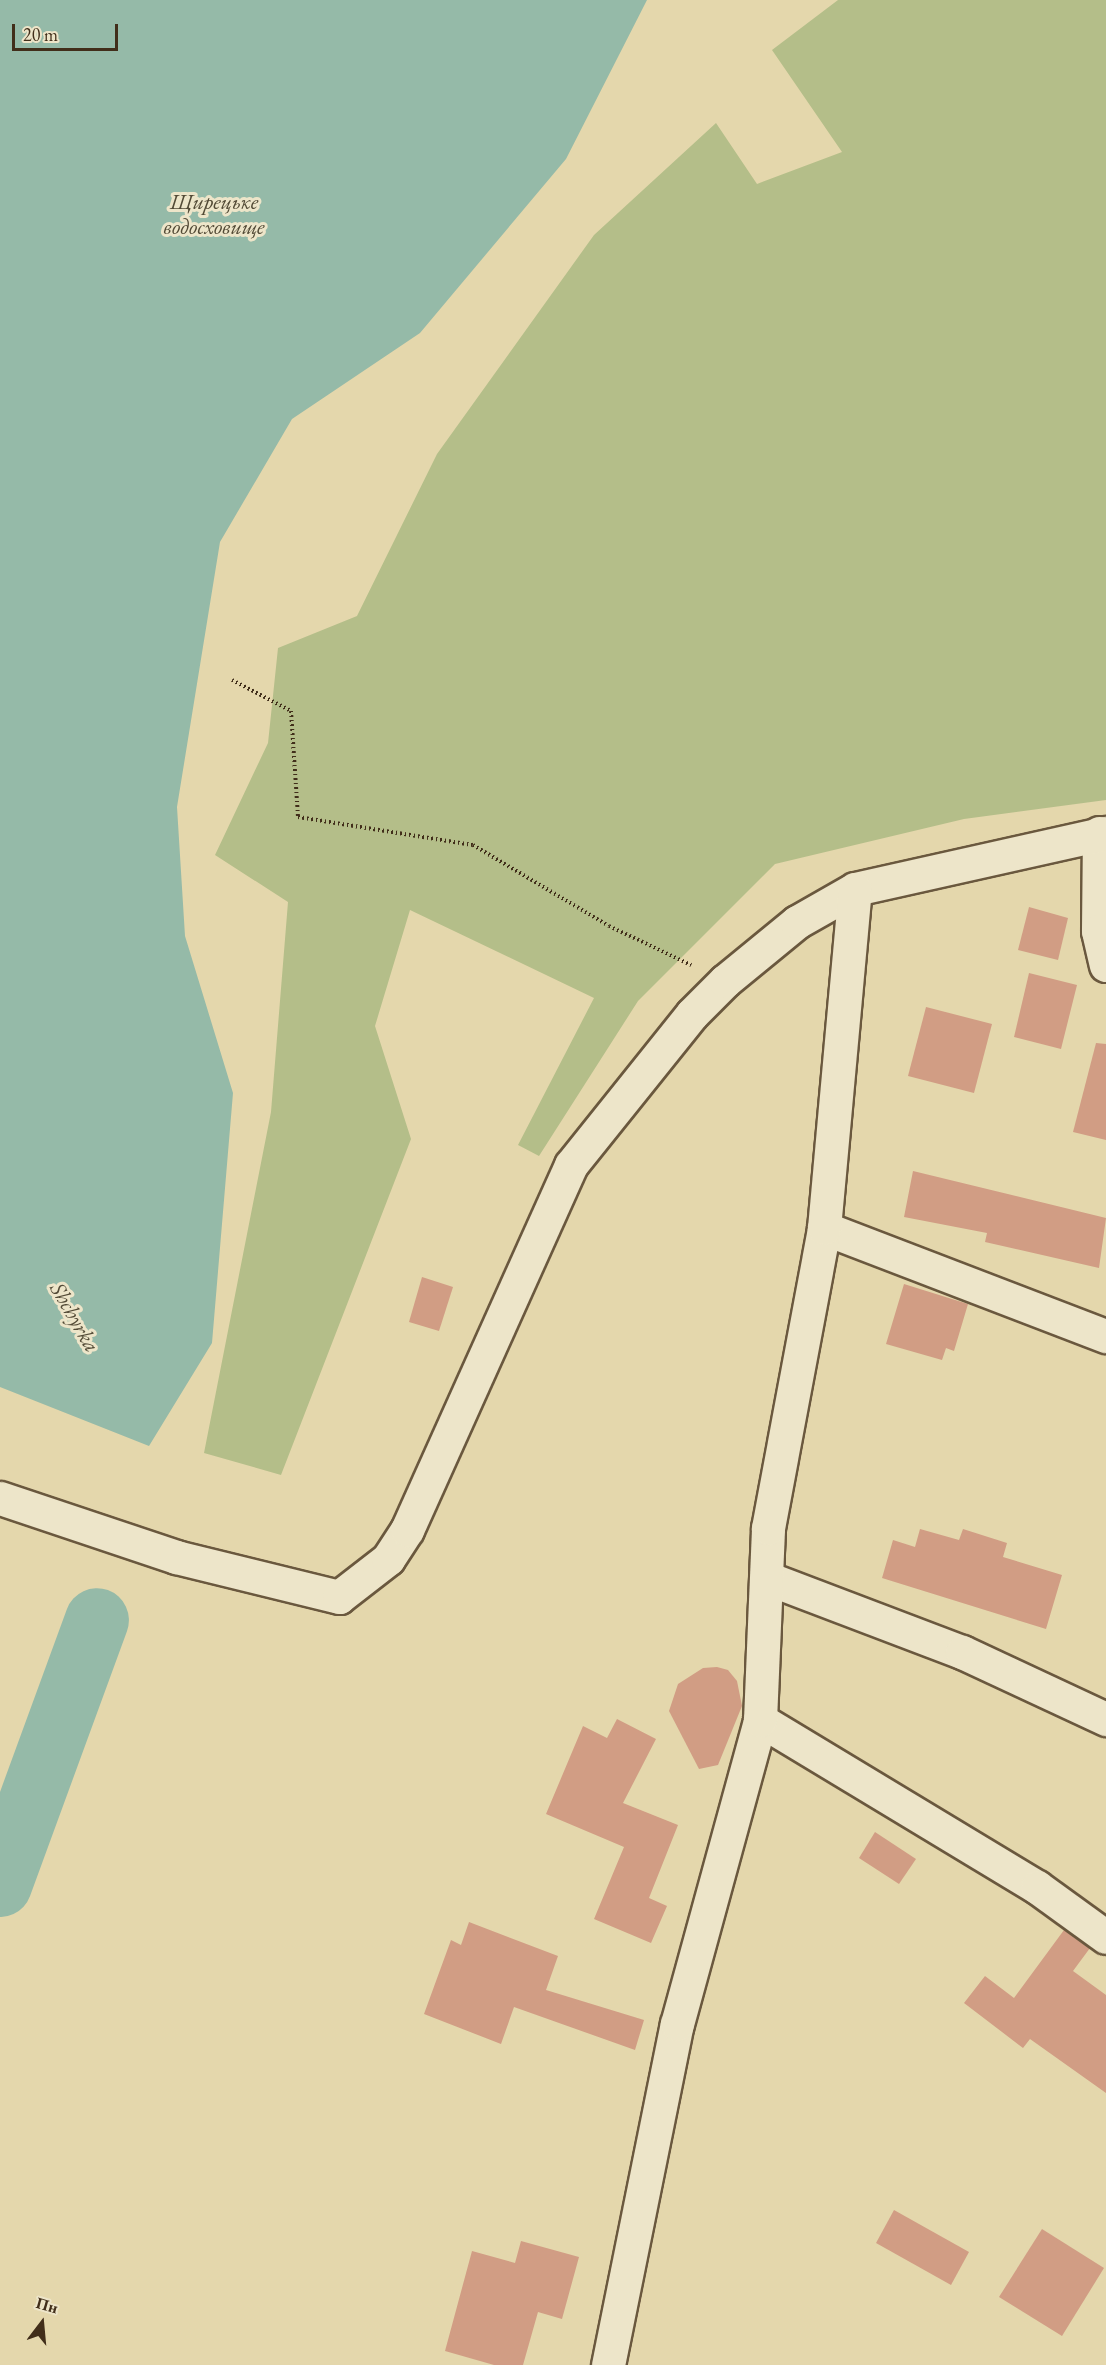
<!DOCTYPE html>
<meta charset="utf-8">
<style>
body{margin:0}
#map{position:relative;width:1106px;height:2365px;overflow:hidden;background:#e4d7ac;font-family:"EB Garamond",serif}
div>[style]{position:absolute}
.green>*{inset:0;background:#b4be89}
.water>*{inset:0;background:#95baa8}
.river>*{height:64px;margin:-32px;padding:0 32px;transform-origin:32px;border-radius:32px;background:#95baa8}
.building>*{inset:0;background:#d19d84}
.path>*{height:4px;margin-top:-2px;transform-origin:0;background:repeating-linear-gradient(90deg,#412e1a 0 1.5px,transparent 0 4.5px)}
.roads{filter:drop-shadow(2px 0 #6a583e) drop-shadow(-2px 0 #6a583e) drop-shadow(0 2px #6a583e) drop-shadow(0 -2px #6a583e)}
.minor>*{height:33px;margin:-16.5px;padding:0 16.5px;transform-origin:16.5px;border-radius:16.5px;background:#ede5c9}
span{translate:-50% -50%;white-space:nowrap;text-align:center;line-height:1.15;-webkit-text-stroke:6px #ede5c9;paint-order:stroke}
.water-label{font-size:22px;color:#524a36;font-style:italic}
.north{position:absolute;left:12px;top:2293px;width:60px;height:60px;-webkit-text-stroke:4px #ede5c9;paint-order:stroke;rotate:16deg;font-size:16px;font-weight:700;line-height:24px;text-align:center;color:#412e1a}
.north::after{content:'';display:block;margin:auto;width:21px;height:27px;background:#412e1a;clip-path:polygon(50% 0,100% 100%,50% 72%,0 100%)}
.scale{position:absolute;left:12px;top:24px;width:106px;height:27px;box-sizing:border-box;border:3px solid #412e1a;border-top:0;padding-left:8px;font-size:18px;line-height:21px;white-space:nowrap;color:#412e1a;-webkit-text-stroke:4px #ede5c9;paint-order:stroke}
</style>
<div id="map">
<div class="green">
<i style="clip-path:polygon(838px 0,1106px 0,1106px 800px,964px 819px,775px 864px,638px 1001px,539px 1156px,518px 1145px,594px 998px,410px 910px,375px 1026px,411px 1139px,281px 1475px,204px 1453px,271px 1112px,288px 902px,215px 855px,268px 743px,278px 648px,357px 616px,437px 454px,594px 235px,716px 123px,757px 184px,842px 152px,772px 50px)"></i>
</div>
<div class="water">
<i style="clip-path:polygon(0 0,647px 0,566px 159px,420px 333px,292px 419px,220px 542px,177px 807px,185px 936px,233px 1093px,212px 1343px,149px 1446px,0 1387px)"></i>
</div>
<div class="river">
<i style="left:0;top:1885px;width:282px;rotate:-69.9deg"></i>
</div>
<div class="building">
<i style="clip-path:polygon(1029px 907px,1068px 918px,1058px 960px,1018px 950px)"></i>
<i style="clip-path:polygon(1029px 973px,1077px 985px,1061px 1049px,1014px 1037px)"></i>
<i style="clip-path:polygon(926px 1007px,992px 1024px,974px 1093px,908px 1076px)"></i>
<i style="clip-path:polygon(1096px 1043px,1106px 1044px,1106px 1140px,1073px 1132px)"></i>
<i style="clip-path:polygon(913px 1171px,1106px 1218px,1099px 1268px,985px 1242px,987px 1233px,904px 1217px)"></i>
<i style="clip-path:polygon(422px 1277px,453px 1287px,439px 1331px,409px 1322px)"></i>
<i style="clip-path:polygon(904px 1284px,968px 1304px,954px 1351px,946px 1348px,942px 1360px,886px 1344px)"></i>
<i style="clip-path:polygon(920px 1529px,959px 1540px,963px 1529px,1007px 1543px,1003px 1557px,1062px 1575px,1046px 1629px,882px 1578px,893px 1540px,915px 1547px)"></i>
<i style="clip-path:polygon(717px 1667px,728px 1670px,737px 1681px,742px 1706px,718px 1765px,699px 1769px,669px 1711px,678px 1684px,703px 1668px)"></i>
<i style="clip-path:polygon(617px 1719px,656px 1739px,623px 1803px,678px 1825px,649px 1898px,667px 1906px,651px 1943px,594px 1919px,624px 1847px,546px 1814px,583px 1726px,607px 1738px)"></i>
<i style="clip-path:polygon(875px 1832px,916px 1859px,899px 1884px,859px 1858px)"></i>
<i style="clip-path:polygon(469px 1922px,558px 1956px,546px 1990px,644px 2020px,635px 2050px,514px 2007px,501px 2044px,424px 2014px,451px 1940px,461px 1945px)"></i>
<i style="clip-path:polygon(1064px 1930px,1090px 1948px,1073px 1971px,1106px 1995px,1106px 2093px,1030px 2039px,1023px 2048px,964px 2003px,985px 1976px,1014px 1998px)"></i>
<i style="clip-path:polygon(894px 2210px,969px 2252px,951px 2285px,876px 2243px)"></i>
<i style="clip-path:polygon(1042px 2229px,1104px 2268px,1062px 2336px,999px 2297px)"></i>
<i style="clip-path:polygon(521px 2241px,579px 2257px,562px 2319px,538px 2312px,523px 2365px,494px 2365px,445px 2351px,472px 2251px,515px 2263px)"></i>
</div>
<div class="path">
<i style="left:232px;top:680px;width:67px;rotate:27.7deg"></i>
<i style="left:291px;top:711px;width:106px;rotate:86.2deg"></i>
<i style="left:298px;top:817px;width:177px;rotate:9.1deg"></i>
<i style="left:473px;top:845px;width:158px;rotate:30.8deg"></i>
<i style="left:609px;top:926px;width:91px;rotate:25.4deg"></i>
</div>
<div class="roads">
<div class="minor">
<i style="left:1099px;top:833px;width:98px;rotate:90.6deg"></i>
<i style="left:1098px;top:931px;width:35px;rotate:77deg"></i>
<i style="left:824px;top:1228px;width:302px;rotate:21deg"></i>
<i style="left:0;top:1498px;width:186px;rotate:18.5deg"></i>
<i style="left:176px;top:1557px;width:168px;rotate:13.8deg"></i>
<i style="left:339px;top:1597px;width:62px;rotate:-37.8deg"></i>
<i style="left:388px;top:1559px;width:35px;rotate:-57deg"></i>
<i style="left:407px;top:1530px;width:400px;rotate:-65.8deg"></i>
<i style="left:571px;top:1165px;width:193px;rotate:-51.3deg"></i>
<i style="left:692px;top:1014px;width:47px;rotate:-45deg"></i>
<i style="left:725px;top:981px;width:93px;rotate:-39.3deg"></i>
<i style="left:797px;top:922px;width:67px;rotate:-29.6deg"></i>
<i style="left:855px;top:889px;width:257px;rotate:-12.6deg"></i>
<i style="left:767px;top:1578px;width:209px;rotate:20.8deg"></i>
<i style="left:962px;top:1652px;width:159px;rotate:25deg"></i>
<i style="left:760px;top:1720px;width:323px;rotate:31.1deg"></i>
<i style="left:1037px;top:1887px;width:85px;rotate:35.9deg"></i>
<i style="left:608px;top:2365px;width:348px;rotate:-78.6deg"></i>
<i style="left:677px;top:2024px;width:315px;rotate:-74.7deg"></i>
<i style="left:760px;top:1720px;width:192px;rotate:-87.6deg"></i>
<i style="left:768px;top:1528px;width:305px;rotate:-79.4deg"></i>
<i style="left:824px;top:1228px;width:340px;rotate:-84.8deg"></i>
</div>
</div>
<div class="water-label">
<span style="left:214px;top:214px">Щирецьке<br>водосховище</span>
<span style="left:75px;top:1317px;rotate:60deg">Shchyrka</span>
</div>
<div class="north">Пн</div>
<div class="scale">20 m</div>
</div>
